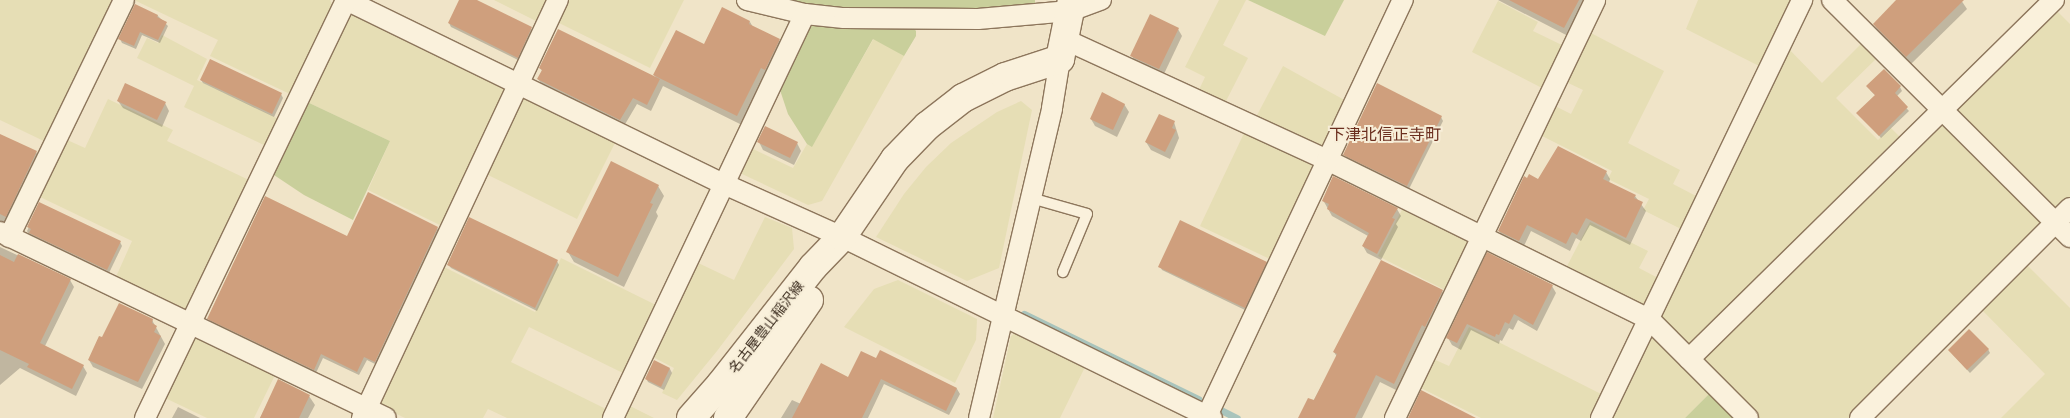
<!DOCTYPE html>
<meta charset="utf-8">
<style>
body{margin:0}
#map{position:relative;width:2070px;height:418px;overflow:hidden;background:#f0e4c8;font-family:Merriweather,"Noto Sans JP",serif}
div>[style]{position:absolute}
.farmland>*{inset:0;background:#e6deb5}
.green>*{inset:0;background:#c9cf9b}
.shadow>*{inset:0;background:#0003}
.stream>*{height:7px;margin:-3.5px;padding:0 3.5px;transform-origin:3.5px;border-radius:3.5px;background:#a9c4bc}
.building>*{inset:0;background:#cf9f7d}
.roads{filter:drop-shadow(1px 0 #8d765c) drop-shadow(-1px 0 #8d765c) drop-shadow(0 1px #8d765c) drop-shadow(0 -1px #8d765c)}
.service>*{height:10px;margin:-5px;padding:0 5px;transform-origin:5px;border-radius:5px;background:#faf1dc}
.minor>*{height:20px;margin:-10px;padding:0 10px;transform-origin:10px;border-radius:10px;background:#faf1dc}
.secondary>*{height:28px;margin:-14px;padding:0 14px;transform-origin:14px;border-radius:14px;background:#faf1dc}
span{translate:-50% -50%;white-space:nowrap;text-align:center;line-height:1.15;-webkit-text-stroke:4px #f7eed8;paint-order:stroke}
.street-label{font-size:14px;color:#3d2e20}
.quarter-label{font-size:16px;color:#6b2e1e}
</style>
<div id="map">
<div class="farmland">
<i style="clip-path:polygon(0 0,118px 0,50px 144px,0 120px)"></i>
<i style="clip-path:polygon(134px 0,330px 0,334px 9px,292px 95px,210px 56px,218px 40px)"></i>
<i style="clip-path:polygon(494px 0,552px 0,540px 23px)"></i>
<i style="clip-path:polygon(565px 0,684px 0,650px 68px,555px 21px)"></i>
<i style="clip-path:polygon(1219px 0,1246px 0,1223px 45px,1248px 58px,1224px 105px,1198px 92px,1205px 77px,1185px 67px)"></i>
<i style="clip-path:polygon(1698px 0,1796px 0,1763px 68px,1686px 29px)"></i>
<i style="clip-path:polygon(1498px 1px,1538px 22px,1533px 31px,1566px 47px,1544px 89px,1472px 52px)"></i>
<i style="clip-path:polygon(2055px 9px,2070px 24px,2070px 202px,2052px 210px,1956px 115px,1956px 108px)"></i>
<i style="clip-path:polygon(357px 12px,503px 85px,505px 95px,444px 227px,368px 190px,390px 141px,305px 101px,345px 15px)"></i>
<i style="clip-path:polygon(1589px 32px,1664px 71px,1628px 143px,1680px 170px,1673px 184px,1698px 197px,1681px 229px,1643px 210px,1649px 199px,1608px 179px,1612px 171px,1538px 134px,1553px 105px,1571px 114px,1583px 90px,1564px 81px)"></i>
<i style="clip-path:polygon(162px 35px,207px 59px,197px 80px,281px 120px,268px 147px,184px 107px,194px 86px,137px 58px,147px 38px,158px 43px)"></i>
<i style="clip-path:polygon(874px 38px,904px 56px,822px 201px,808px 205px,742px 174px,741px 164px,749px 147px,793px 168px,807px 144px,812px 146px)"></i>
<i style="clip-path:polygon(1864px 41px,1879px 56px,1836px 98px,1878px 140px,1891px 128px,1904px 141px,1696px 348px,1686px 348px,1658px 320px,1785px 45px,1822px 83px)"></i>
<i style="clip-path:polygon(1283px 66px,1348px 102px,1325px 148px,1317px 150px,1255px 119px)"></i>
<i style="clip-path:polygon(526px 96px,617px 139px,577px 219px,484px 173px,518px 99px)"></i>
<i style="clip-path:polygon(108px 99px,173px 130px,167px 141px,251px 181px,188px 314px,115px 279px,132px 241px,38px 196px,65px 139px,85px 148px)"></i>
<i style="clip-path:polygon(1021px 101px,1032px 110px,999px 268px,967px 281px,876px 237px,904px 194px,926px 167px,951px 143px,997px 112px)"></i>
<i style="clip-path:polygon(1941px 122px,2045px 218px,2045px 227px,1853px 418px,1756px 418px,1704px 366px,1705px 356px)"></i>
<i style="clip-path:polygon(1246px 129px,1311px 160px,1317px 171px,1274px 261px,1200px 226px)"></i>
<i style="clip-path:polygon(1405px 204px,1468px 236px,1470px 245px,1447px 291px,1378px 256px)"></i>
<i style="clip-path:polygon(765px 217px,792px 228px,794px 249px,717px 351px,677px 400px,662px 393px,674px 368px,649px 355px,694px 261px,734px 280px)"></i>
<i style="clip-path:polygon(1590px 222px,1648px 251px,1639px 268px,1660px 279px,1649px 302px,1638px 305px,1566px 268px)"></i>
<i style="clip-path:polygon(561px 258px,660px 307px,627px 375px,529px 327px,511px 362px,610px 411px,607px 418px,507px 418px,488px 409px,483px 418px,405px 418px,380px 406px,377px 395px,440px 265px,535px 312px)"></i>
<i style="clip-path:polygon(2025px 263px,2070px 308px,2070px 418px,2001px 418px,2045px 374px,1980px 308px)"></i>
<i style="clip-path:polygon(898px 280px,977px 319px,976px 340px,955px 383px,844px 327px,874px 289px)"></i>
<i style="clip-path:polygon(1469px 327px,1603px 395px,1591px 418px,1481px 418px,1417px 386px,1431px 358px,1449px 366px)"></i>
<i style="clip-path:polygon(1017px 332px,1086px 365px,1060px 418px,993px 418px,1011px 336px)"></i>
<i style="clip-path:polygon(1653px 332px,1712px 391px,1685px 418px,1606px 418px)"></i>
<i style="clip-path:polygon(202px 335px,277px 371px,254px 418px,207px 418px,163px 397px,192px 338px)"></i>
<i style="clip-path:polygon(628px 405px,654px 418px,621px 418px)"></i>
</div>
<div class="green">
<i style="clip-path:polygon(777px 0,1035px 0,1035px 5px,980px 11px,848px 12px)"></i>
<i style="clip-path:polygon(1248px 0,1344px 0,1325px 36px)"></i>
<i style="clip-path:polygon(820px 22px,911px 25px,916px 31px,916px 36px,904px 56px,873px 39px,812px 147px,807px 144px,788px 114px,778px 84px,805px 30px)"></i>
<i style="clip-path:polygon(305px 101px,390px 141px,353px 220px,304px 195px,271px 173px)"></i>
<i style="clip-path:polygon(1712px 391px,1739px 418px,1685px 418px)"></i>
</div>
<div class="shadow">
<i style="clip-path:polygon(460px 0,474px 0,531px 28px,533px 32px,520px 61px,451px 27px,449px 23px)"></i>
<i style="clip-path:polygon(1498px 0,1588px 0,1570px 37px)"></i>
<i style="clip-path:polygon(1899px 0,1961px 0,1967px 9px,1911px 64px,1878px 31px,1874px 24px)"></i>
<i style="clip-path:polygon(157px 15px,168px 26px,160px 43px,142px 35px,136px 49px,122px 43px,120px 39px)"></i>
<i style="clip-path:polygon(750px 22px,753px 27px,779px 40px,784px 49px,742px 125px,663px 86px,651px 111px,637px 104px,624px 126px,542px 85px,538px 79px,542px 71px,541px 68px,657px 79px,654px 75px)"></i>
<i style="clip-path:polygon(1178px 29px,1182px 36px,1163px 76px,1136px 64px,1132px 56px)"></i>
<i style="clip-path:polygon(1884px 70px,1900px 87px,1902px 91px,1896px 97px,1909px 111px,1881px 138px,1858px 113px,1876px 96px,1870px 90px)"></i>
<i style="clip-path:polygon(201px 80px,281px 94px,283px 98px,274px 117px,203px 83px)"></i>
<i style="clip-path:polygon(118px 101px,165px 103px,169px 111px,162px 127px,123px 108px)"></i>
<i style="clip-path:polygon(1124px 104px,1129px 112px,1117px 137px,1095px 126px,1091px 119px)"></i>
<i style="clip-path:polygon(1441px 117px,1443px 121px,1409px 189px,1347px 158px,1345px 155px)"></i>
<i style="clip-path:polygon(1174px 122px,1179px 138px,1170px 159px,1151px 150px,1146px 142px)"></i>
<i style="clip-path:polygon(0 135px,36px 152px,40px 159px,7px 228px,0 229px)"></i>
<i style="clip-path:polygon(759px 142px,797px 143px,801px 151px,794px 165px,763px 150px)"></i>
<i style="clip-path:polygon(1606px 172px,1610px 179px,1609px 183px,1635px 196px,1646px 211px,1630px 245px,1590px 225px,1581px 241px,1576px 238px,1570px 251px,1531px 231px,1523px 248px,1503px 238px,1499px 231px,1539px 181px)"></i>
<i style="clip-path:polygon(658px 186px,664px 196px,656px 212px,658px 216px,624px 287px,574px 262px,568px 252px)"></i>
<i style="clip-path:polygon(1323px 200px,1397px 209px,1401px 216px,1396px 224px,1398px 227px,1381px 260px,1367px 253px,1363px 246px,1368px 236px,1332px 216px)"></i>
<i style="clip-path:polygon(40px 204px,120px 242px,122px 246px,109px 273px,29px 235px,27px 231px)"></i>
<i style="clip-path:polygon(437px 228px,440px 232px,377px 365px,367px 360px,359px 375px,323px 358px,316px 373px,211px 323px,208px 318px,348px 238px)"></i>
<i style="clip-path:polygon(0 247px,70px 280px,74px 287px,45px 346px,83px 366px,87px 373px,76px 396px,20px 368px,0 385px)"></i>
<i style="clip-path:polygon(1488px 254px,1552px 286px,1556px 293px,1537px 331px,1518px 320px,1513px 330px,1509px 328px,1502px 341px,1500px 340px,1499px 344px,1471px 330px,1461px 350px,1452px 345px,1448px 338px)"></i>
<i style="clip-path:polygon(557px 261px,559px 265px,537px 311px,451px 268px,448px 264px)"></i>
<i style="clip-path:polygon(1266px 262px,1268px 266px,1247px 311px,1162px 270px,1160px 266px)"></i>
<i style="clip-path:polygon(1442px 291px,1446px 298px,1426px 332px,1398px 391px,1380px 382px,1362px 418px,1304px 418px,1337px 357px,1334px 352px)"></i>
<i style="clip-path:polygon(152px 320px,165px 344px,142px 389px,93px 367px,89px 360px)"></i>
<i style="clip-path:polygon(1988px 349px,1990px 353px,1970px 373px,1949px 350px)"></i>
<i style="clip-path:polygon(881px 352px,957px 389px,960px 394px,949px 415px,884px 384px,868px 418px,781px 418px,792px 400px,801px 404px,849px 378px,877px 360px)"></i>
<i style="clip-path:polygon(654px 362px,670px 369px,672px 373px,664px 390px,648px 382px,646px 378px)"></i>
<i style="clip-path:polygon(279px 381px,309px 396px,315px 405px,308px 418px,260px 418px)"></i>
<i style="clip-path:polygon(178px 407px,200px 418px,172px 418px)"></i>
</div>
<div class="stream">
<i style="left:1024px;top:314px;width:194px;rotate:26deg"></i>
<i style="left:1219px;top:409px;width:20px;rotate:27deg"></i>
</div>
<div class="building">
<i style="clip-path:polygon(459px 0,477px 0,532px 27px,518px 58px,448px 23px)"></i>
<i style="clip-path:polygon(1509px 0,1579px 0,1564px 28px)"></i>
<i style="clip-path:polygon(1896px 0,1964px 0,1906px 57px,1873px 24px)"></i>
<i style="clip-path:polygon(135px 4px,158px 15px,157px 17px,167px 22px,158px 40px,140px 32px,134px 46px,118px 39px)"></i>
<i style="clip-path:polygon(722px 7px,750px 21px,749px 24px,780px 39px,765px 70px,761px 68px,737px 116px,653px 75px,676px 30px,704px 44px)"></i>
<i style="clip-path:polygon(1150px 14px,1179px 28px,1159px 69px,1130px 56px)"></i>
<i style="clip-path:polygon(558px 29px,660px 79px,647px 105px,633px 98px,620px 120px,537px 79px,542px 70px,539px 68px)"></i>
<i style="clip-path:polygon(210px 59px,282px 93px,272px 114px,200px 80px)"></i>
<i style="clip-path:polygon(1884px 69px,1901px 86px,1895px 93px,1908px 107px,1879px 136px,1856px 113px,1875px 95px,1866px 86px)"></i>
<i style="clip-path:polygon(125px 83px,166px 102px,157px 120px,117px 101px)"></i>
<i style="clip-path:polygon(1377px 83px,1442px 116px,1407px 186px,1343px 155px)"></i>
<i style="clip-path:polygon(1102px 92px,1125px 104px,1113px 130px,1090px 119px)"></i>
<i style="clip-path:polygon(1159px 114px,1175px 121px,1172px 128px,1176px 130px,1165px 152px,1145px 142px)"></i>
<i style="clip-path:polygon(765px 126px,798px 142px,790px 158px,757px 142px)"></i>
<i style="clip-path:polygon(0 134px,37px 151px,6px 217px,0 214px)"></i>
<i style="clip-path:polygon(1558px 146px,1607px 171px,1603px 179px,1636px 195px,1634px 198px,1643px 202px,1626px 238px,1586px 218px,1577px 235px,1572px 232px,1566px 244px,1527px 225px,1519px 241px,1498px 231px,1524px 176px,1527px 178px,1529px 174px,1538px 179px)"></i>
<i style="clip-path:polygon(611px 161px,659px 185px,650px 203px,653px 204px,618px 277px,566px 252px)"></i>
<i style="clip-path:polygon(1333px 176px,1398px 208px,1392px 218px,1395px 219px,1377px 254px,1362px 246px,1369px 233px,1327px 209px,1329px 204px,1322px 201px)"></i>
<i style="clip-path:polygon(368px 192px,438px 227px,375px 362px,364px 357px,357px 372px,321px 354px,314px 370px,207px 319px,265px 196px,347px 236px)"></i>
<i style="clip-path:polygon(39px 202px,121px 241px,107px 270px,29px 233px,31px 229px,27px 227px)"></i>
<i style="clip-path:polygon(469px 217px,558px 260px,535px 308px,447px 265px)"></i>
<i style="clip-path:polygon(1180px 220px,1267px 262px,1245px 308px,1158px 267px)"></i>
<i style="clip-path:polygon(1487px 252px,1553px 285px,1533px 325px,1514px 314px,1509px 324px,1505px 322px,1499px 335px,1496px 334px,1495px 337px,1467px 324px,1457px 343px,1446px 338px)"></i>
<i style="clip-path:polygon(18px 254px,71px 279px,40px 343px,84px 365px,72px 389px,27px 367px,29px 364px,0 350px,0 255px,14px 262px)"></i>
<i style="clip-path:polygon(1381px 260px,1443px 290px,1425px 327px,1422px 325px,1394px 384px,1376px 375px,1355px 418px,1298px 418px,1308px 398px,1314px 400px,1337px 354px,1333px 352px)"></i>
<i style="clip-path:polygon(119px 303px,153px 319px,152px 323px,157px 326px,154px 332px,161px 336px,138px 382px,88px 360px,99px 336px,102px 337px)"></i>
<i style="clip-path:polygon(1969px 329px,1989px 349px,1967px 370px,1948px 350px)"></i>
<i style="clip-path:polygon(880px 350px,957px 388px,946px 411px,881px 379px,862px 418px,792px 418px,821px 363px,848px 377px,861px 351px,876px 358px)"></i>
<i style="clip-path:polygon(654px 360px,670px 368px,661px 387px,645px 379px)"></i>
<i style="clip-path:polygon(278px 379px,310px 395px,299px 418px,260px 418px)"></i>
<i style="clip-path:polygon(1421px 390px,1476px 418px,1408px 418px)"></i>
</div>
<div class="roads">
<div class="service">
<i style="left:1031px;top:198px;width:58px;rotate:15.9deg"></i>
<i style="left:1087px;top:214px;width:63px;rotate:112.5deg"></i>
</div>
<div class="minor">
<i style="left:346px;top:0;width:420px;rotate:26deg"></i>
<i style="left:724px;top:184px;width:129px;rotate:24.2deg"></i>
<i style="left:842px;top:237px;width:412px;rotate:26.1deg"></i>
<i style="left:747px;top:0;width:60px;rotate:13.6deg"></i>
<i style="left:805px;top:14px;width:39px;rotate:6deg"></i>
<i style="left:844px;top:18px;width:134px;rotate:0.4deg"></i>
<i style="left:978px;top:19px;width:92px;rotate:-5deg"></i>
<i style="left:1070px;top:11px;width:33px;rotate:-20deg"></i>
<i style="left:1832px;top:0;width:336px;rotate:44.9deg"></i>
<i style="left:1064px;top:39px;width:289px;rotate:24.7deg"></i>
<i style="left:1327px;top:160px;width:359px;rotate:26.3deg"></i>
<i style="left:1649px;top:319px;width:140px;rotate:45deg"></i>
<i style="left:0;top:232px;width:428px;rotate:25.7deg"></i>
<i style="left:9px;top:237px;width:263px;rotate:-64.1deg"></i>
<i style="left:1689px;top:359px;width:512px;rotate:-44.53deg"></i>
<i style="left:145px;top:418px;width:464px;rotate:-64.3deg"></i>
<i style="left:362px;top:418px;width:462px;rotate:-64.9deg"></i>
<i style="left:613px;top:418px;width:447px;rotate:-64.6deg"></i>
<i style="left:979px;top:418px;width:318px;rotate:-76.7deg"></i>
<i style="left:1052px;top:108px;width:50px;rotate:-80.7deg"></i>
<i style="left:1206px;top:418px;width:462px;rotate:-64.8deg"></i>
<i style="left:1395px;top:418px;width:463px;rotate:-64.4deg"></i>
<i style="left:1601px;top:418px;width:464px;rotate:-64.3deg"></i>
<i style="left:1860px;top:418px;width:297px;rotate:-45deg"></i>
</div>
<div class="secondary">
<i style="left:691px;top:418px;width:45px;rotate:-48.6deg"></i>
<i style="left:721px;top:384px;width:149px;rotate:-51.8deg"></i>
<i style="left:813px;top:267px;width:42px;rotate:-46deg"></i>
<i style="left:842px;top:237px;width:94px;rotate:-55.8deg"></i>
<i style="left:895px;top:159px;width:46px;rotate:-45.9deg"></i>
<i style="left:927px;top:126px;width:46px;rotate:-37.9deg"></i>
<i style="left:963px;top:98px;width:47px;rotate:-26.6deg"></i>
<i style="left:1005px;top:77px;width:58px;rotate:-18.1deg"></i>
<i style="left:1060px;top:59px;width:60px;rotate:-78.5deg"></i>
<i style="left:728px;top:418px;width:143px;rotate:-55.5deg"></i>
</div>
</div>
<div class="street-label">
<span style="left:766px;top:327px;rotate:-52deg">名古屋豊山稲沢線</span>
</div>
<div class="quarter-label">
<span style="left:1385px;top:134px">下津北信正寺町</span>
</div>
</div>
